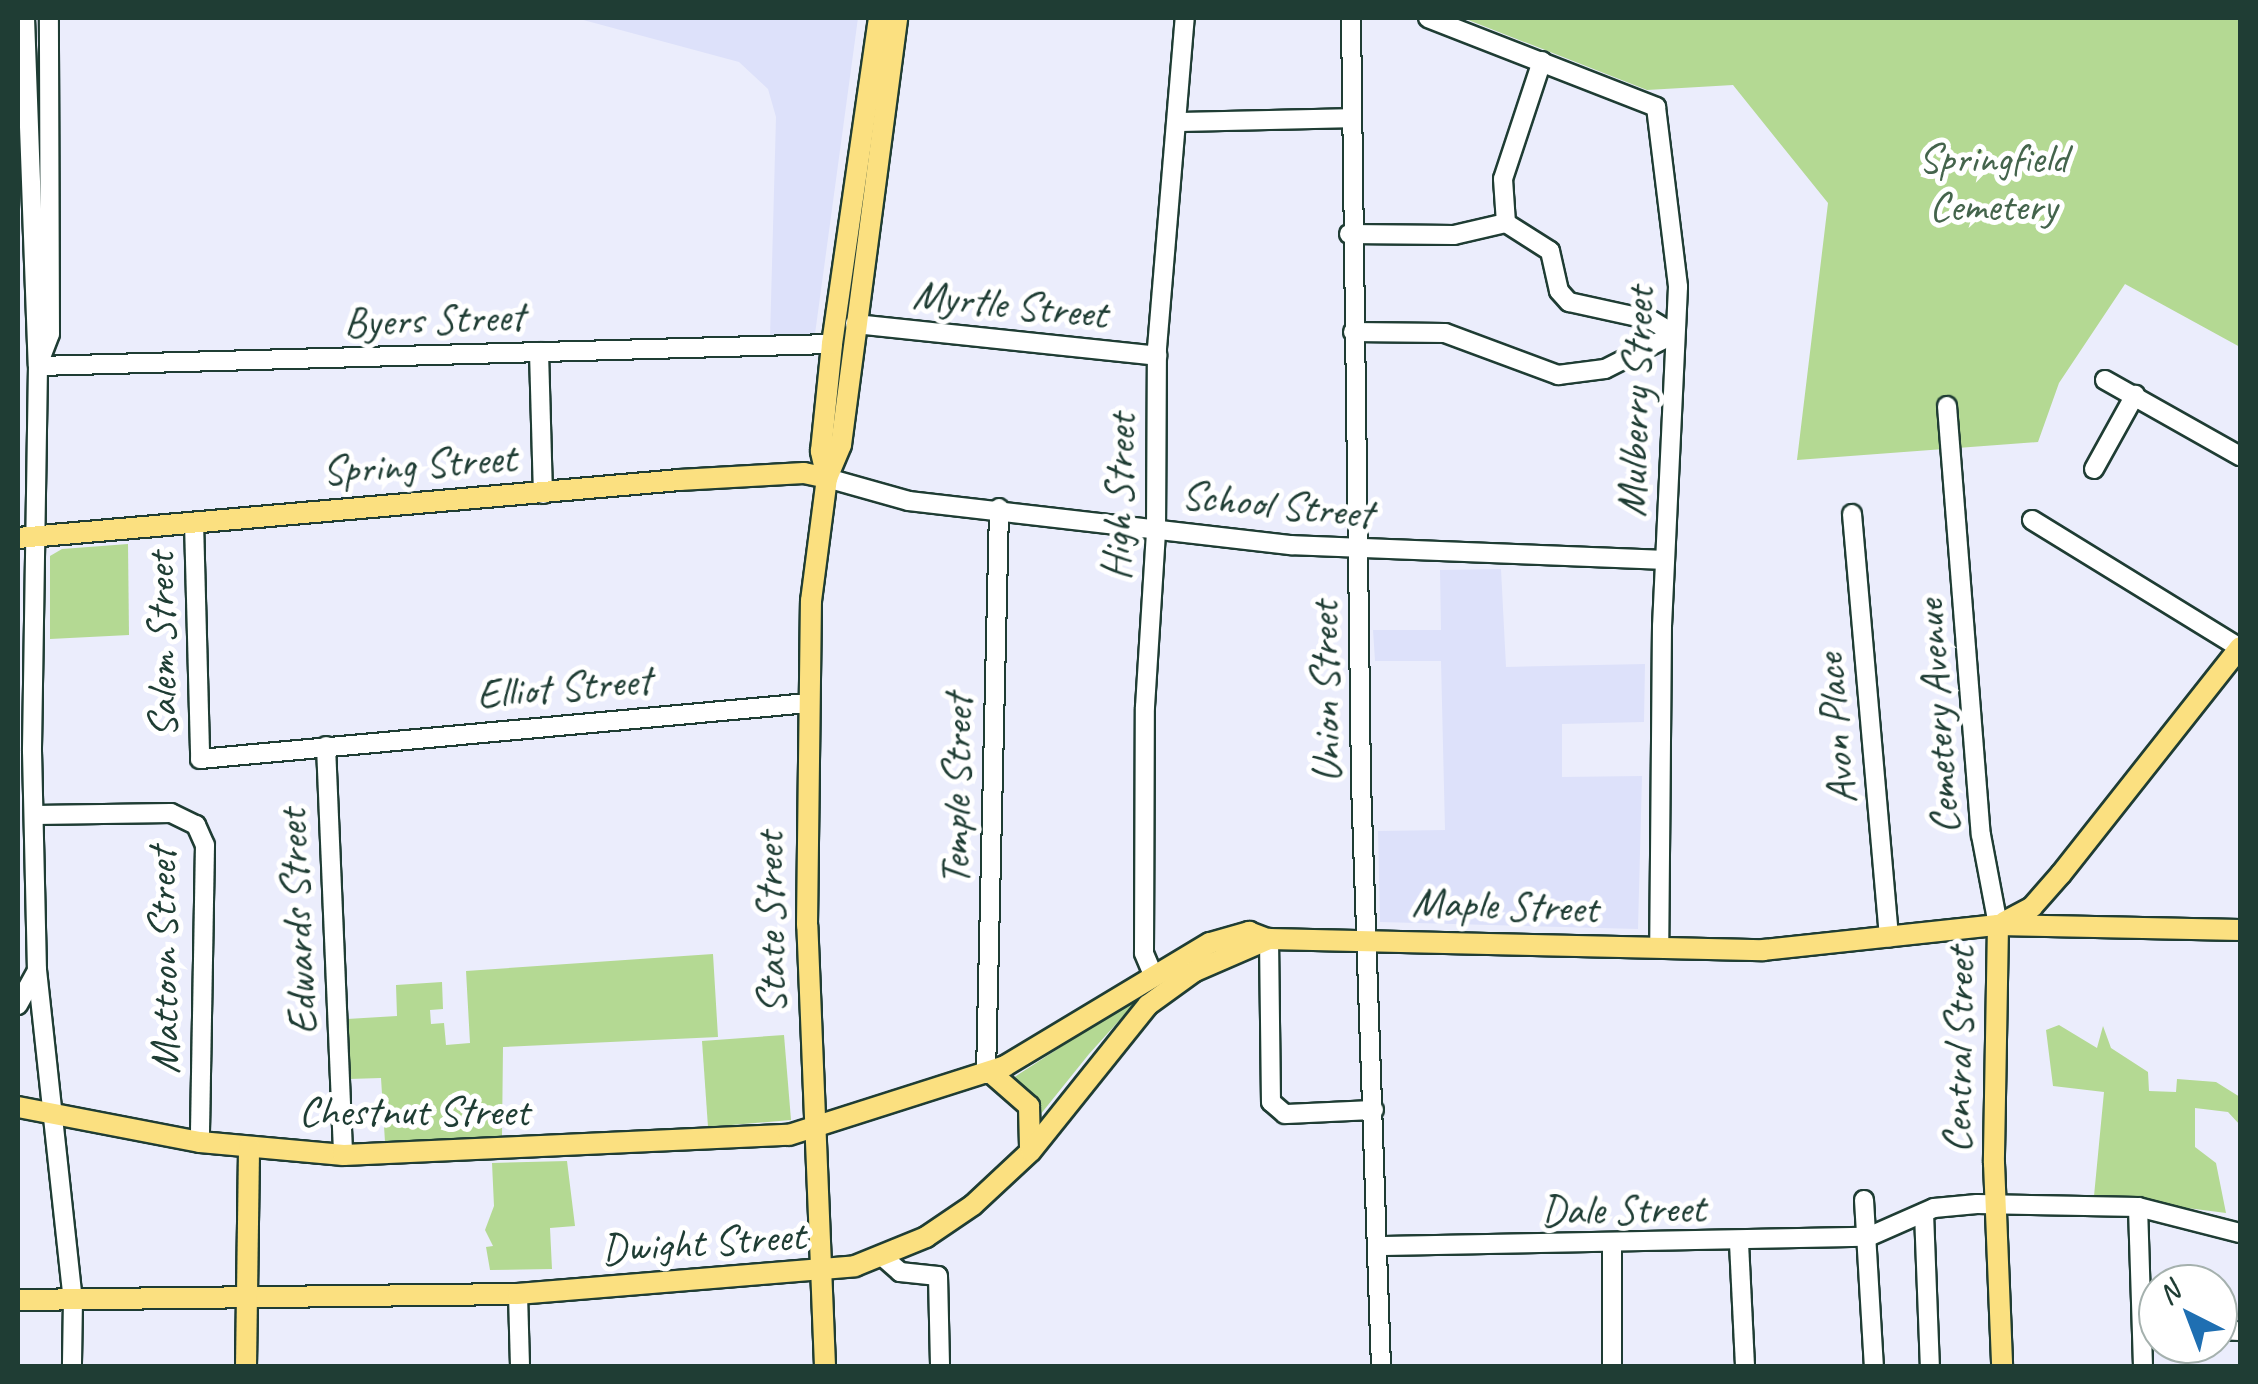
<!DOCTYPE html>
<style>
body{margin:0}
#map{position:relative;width:2258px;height:1384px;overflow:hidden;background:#ebedfc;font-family:Caveat,sans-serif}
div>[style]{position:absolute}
.built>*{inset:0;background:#dde1fa}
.green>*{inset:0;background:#b4d993}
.roads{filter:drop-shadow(2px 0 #1f3d34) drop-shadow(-2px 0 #1f3d34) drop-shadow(0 2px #1f3d34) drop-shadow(0 -2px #1f3d34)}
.minor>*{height:18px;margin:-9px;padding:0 9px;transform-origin:9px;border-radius:9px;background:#fff}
.major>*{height:20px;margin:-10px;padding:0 10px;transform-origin:10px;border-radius:10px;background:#fbe080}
span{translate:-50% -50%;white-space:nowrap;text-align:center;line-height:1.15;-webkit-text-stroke:10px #fff;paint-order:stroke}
.park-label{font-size:42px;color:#44644c}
.street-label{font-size:42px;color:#1f3d34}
.frame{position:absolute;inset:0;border:20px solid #1f3d34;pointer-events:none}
.north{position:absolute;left:2138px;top:1264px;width:100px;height:100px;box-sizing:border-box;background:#fff;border:2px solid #a5b1ae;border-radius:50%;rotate:318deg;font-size:28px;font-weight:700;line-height:40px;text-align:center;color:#1f3d34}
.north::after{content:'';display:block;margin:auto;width:35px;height:45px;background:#1f6fb2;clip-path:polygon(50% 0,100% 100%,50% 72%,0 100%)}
</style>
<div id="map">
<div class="built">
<i style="clip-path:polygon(576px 18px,858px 18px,815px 334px,770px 338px,776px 117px,768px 89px,739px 62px)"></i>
<i style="clip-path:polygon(1501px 569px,1506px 667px,1645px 664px,1644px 722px,1562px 724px,1562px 777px,1642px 776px,1638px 929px,1380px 922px,1378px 831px,1445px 830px,1441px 661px,1375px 661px,1373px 630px,1441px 630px,1440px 570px)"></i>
</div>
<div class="green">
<i style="clip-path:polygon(1463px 18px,2240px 18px,2240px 347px,2125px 284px,2059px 383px,2038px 442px,1797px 460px,1828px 203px,1733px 85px,1647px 90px)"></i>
<i style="clip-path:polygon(128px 544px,129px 635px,50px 639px,50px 556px,62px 549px)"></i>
<i style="clip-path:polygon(713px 954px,718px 1037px,503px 1047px,502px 1136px,385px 1142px,381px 1078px,349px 1079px,347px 1019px,397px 1016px,396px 985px,442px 982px,443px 1009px,430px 1010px,431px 1024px,444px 1023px,446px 1045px,470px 1043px,466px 971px)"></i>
<i style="clip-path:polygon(1144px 993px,1089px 1054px,1040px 1115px,1013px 1078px)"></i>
<i style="clip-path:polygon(2059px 1025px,2097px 1048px,2103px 1026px,2111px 1048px,2148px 1072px,2149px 1091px,2176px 1092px,2177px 1079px,2216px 1082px,2240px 1097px,2240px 1125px,2228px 1112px,2195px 1108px,2195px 1147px,2216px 1163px,2226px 1213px,2094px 1196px,2104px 1092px,2053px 1086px,2046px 1030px)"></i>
<i style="clip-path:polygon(784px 1035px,791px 1120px,708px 1127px,702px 1041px)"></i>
<i style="clip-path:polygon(567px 1161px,575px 1226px,550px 1228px,552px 1269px,490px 1270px,486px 1247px,493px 1246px,485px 1230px,494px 1206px,492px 1163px)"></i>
</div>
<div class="roads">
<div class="minor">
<i style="left:25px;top:18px;width:348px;rotate:87.9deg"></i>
<i style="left:38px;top:366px;width:385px;rotate:90.9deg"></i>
<i style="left:32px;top:751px;width:219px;rotate:88.7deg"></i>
<i style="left:37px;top:970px;width:331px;rotate:83.8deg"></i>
<i style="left:73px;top:1299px;width:67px;rotate:90.9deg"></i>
<i style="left:1351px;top:18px;width:765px;rotate:89.25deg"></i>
<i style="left:1361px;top:783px;width:583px;rotate:88.04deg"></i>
<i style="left:1428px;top:18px;width:245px;rotate:21.3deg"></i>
<i style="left:1656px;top:107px;width:181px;rotate:83deg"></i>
<i style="left:1678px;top:287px;width:339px;rotate:92.7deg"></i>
<i style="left:1662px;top:626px;width:322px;rotate:90.5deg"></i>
<i style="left:1542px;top:61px;width:124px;rotate:108.3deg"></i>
<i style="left:1503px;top:179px;width:44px;rotate:86.1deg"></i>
<i style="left:1506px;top:223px;width:52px;rotate:32.5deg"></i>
<i style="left:1550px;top:251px;width:41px;rotate:77.3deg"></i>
<i style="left:1559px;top:291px;width:15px;rotate:48deg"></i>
<i style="left:1569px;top:302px;width:84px;rotate:12.4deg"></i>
<i style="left:1651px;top:320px;width:27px;rotate:31deg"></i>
<i style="left:1178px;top:122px;width:171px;rotate:-1.3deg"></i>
<i style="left:1349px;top:234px;width:105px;rotate:0.5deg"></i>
<i style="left:1454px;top:235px;width:53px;rotate:-13deg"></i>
<i style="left:855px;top:324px;width:304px;rotate:6deg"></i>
<i style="left:1353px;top:332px;width:92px;rotate:0.6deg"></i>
<i style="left:1445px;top:333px;width:121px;rotate:20.4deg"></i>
<i style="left:1558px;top:375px;width:47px;rotate:-7.3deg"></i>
<i style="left:1605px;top:369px;width:77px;rotate:-26.9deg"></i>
<i style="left:539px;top:352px;width:142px;rotate:88.4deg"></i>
<i style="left:38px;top:365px;width:33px;rotate:-69deg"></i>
<i style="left:50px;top:334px;width:316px;rotate:-90.2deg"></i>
<i style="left:38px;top:366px;width:794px;rotate:-1.59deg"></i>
<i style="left:2105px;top:380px;width:155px;rotate:29.4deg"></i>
<i style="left:1947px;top:406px;width:430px;rotate:85.5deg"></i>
<i style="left:1981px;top:835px;width:92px;rotate:79.3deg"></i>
<i style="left:2094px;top:469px;width:85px;rotate:-61deg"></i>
<i style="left:827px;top:478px;width:85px;rotate:15.7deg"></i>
<i style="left:909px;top:501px;width:385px;rotate:6.6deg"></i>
<i style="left:1291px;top:545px;width:373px;rotate:2.3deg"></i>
<i style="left:1852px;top:514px;width:425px;rotate:85deg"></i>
<i style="left:2032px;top:520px;width:244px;rotate:31.6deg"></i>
<i style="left:194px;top:522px;width:237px;rotate:88.5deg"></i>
<i style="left:200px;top:759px;width:611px;rotate:-5.26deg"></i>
<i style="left:326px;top:746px;width:409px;rotate:87.6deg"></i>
<i style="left:35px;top:815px;width:136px;rotate:-0.8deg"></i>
<i style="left:171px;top:813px;width:28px;rotate:26deg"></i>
<i style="left:196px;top:825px;width:22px;rotate:66deg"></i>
<i style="left:205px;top:845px;width:297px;rotate:91deg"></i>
<i style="left:1269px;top:939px;width:163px;rotate:89.3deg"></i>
<i style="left:1271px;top:1102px;width:18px;rotate:41deg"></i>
<i style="left:1285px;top:1114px;width:89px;rotate:-2.6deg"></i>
<i style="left:1154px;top:977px;width:26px;rotate:-113deg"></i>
<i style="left:1144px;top:953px;width:246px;rotate:-89.8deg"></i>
<i style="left:1145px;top:707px;width:175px;rotate:-86.4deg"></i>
<i style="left:1156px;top:532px;width:184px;rotate:-89.7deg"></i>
<i style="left:1157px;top:348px;width:331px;rotate:-85.2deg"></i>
<i style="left:18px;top:1005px;width:39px;rotate:-61deg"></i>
<i style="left:986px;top:1074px;width:566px;rotate:-88.68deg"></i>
<i style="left:1864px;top:1200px;width:166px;rotate:86.6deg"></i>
<i style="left:2138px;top:1207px;width:159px;rotate:88.2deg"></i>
<i style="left:1924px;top:1213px;width:153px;rotate:87.8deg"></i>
<i style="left:1739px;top:1243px;width:123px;rotate:87.2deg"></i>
<i style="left:1380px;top:1246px;width:488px;rotate:-1.1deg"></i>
<i style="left:1868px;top:1237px;width:72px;rotate:-23.7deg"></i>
<i style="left:1934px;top:1208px;width:43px;rotate:-5.3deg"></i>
<i style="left:1977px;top:1204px;width:161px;rotate:1.1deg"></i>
<i style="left:2138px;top:1207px;width:105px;rotate:14.3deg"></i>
<i style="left:883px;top:1257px;width:23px;rotate:41deg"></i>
<i style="left:900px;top:1272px;width:38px;rotate:6deg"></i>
<i style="left:938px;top:1276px;width:90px;rotate:88.7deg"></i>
<i style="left:518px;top:1294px;width:72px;rotate:88.4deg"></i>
<i style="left:2218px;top:1330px;width:22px;rotate:3deg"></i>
<i style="left:1612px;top:1366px;width:122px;rotate:-90deg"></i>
</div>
<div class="major">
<i style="left:827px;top:478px;width:28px;rotate:-103deg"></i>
<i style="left:821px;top:451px;width:108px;rotate:-84.1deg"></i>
<i style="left:832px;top:344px;width:329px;rotate:-81.8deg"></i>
<i style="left:18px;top:538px;width:664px;rotate:-5.01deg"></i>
<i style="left:679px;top:480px;width:125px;rotate:-3.2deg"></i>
<i style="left:804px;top:473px;width:24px;rotate:12deg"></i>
<i style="left:2004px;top:922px;width:32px;rotate:-28deg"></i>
<i style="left:2032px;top:907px;width:44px;rotate:-48.7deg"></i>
<i style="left:2061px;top:874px;width:289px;rotate:-51.7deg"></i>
<i style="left:1998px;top:925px;width:238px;rotate:91deg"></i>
<i style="left:1994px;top:1163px;width:203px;rotate:87.7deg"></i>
<i style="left:990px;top:1072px;width:52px;rotate:41.1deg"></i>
<i style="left:1029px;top:1106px;width:41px;rotate:88.6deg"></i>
<i style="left:18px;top:1107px;width:185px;rotate:10.9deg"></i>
<i style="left:200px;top:1142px;width:144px;rotate:5.2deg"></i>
<i style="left:343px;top:1155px;width:446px;rotate:-2.6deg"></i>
<i style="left:789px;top:1135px;width:227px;rotate:-17.7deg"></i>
<i style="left:1005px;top:1066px;width:239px;rotate:-31deg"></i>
<i style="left:1210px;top:943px;width:41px;rotate:-15.8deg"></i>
<i style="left:1249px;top:932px;width:19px;rotate:21deg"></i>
<i style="left:18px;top:1300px;width:500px;rotate:-0.69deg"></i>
<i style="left:518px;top:1294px;width:338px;rotate:-4.7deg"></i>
<i style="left:855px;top:1266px;width:77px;rotate:-22.2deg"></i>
<i style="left:926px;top:1237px;width:57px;rotate:-34.2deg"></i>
<i style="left:973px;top:1205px;width:79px;rotate:-43deg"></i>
<i style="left:1031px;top:1151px;width:187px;rotate:-51.3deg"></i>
<i style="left:1148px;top:1005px;width:58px;rotate:-35.9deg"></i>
<i style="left:1195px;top:971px;width:81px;rotate:-23.4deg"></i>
<i style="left:1269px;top:939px;width:494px;rotate:1.3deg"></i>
<i style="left:1763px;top:950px;width:236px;rotate:-6.1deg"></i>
<i style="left:1998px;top:925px;width:242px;rotate:1.2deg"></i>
<i style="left:246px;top:1366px;width:219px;rotate:-89.2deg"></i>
<i style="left:825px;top:1366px;width:441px;rotate:-92.3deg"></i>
<i style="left:807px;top:925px;width:324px;rotate:-89.3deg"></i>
<i style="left:811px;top:601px;width:124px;rotate:-82.6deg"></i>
<i style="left:827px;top:478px;width:36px;rotate:-67deg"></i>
<i style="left:841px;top:445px;width:431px;rotate:-82.5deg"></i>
</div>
</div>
<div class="park-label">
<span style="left:1993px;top:183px">Springfield<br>Cemetery</span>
</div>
<div class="street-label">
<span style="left:1010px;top:305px;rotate:6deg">Myrtle Street</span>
<span style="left:434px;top:320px;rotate:-2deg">Byers Street</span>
<span style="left:1636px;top:402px;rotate:-88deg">Mulberry Street</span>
<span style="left:419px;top:465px;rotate:-4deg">Spring Street</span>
<span style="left:1119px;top:497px;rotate:-88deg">High Street</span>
<span style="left:1277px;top:505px;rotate:6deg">School Street</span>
<span style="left:162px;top:645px;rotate:-91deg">Salem Street</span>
<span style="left:564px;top:688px;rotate:-5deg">Elliot Street</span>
<span style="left:1326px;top:692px;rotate:-91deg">Union Street</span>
<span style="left:1938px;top:717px;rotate:-94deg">Cemetery Avenue</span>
<span style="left:1836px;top:729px;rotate:-95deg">Avon Place</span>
<span style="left:957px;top:790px;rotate:-89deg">Temple Street</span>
<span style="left:1505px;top:906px;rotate:2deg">Maple Street</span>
<span style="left:298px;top:922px;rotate:-93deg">Edwards Street</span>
<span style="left:771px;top:923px;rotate:-91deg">State Street</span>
<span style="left:164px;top:961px;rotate:-91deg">Mattoon Street</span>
<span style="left:1959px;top:1050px;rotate:-89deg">Central Street</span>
<span style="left:414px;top:1112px">Chestnut Street</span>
<span style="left:1623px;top:1210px;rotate:-1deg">Dale Street</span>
<span style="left:703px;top:1243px;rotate:-4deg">Dwight Street</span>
</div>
<div class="frame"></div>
<div class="north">N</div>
</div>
